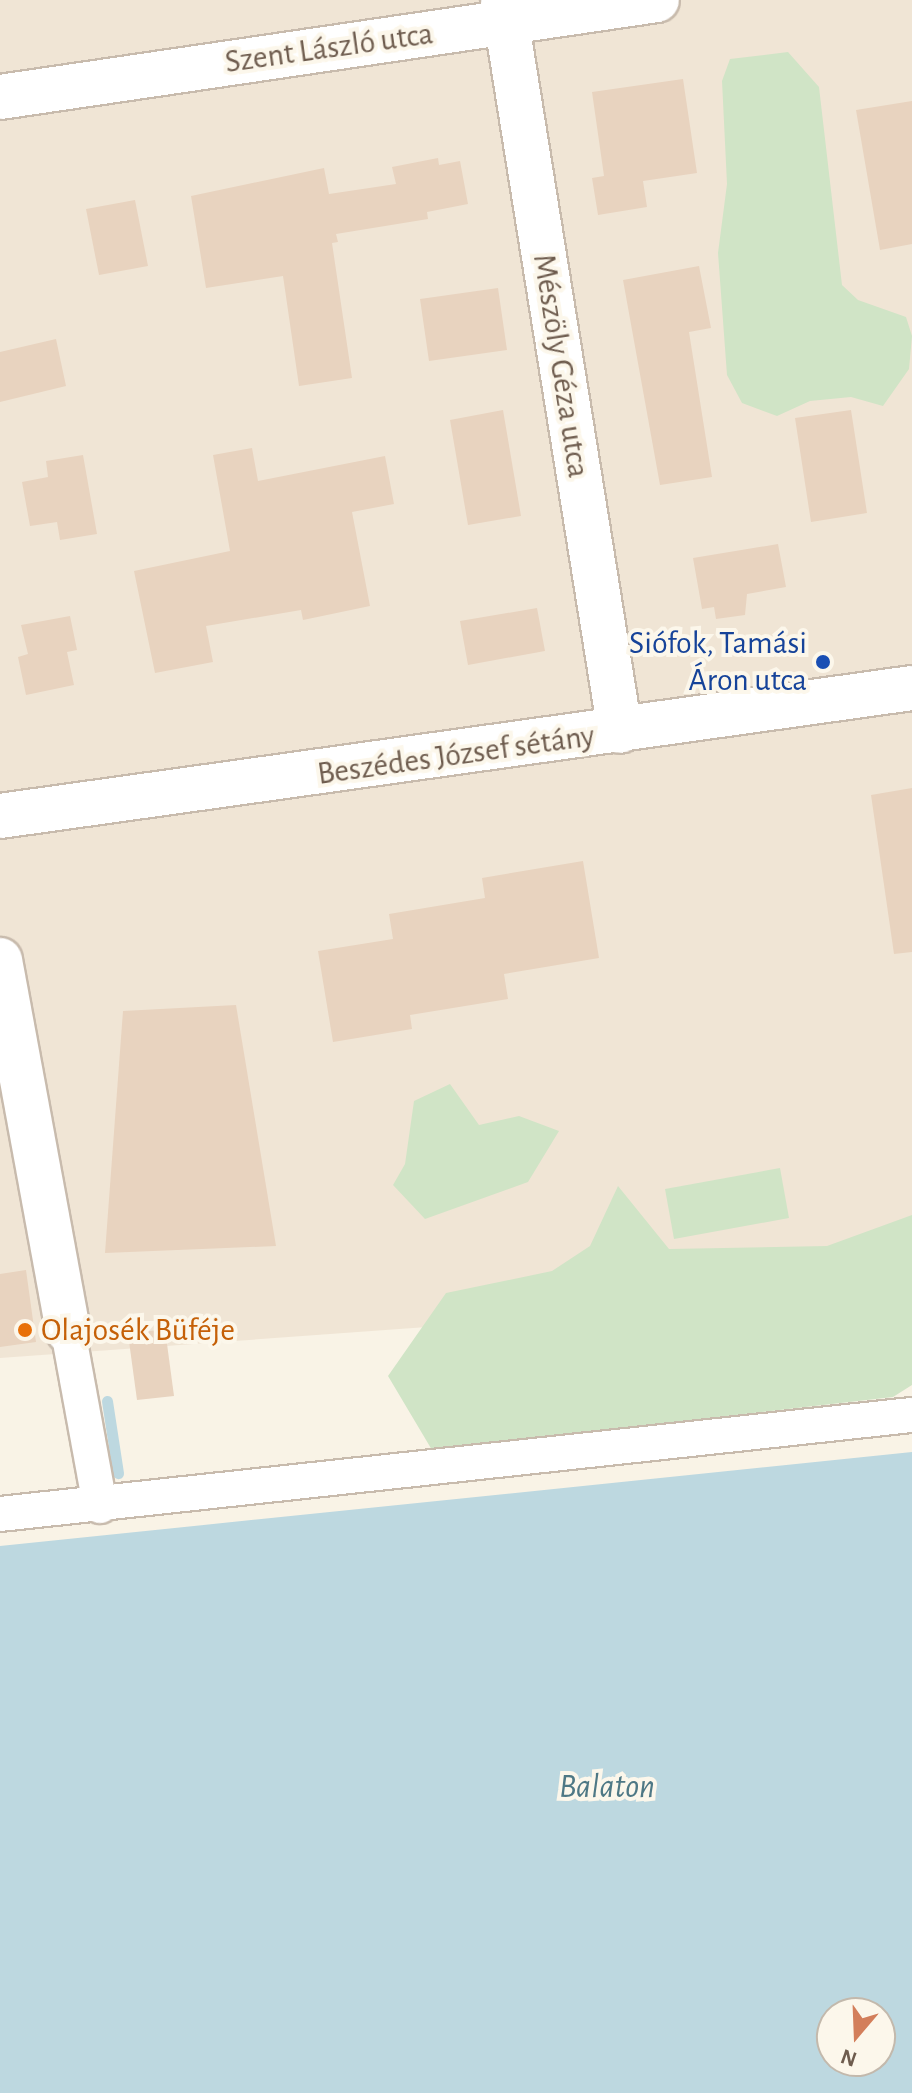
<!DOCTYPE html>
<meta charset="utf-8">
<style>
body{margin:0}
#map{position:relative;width:912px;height:2093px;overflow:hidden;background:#f9f3e6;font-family:"Alegreya Sans",sans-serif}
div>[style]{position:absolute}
.residential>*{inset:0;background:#f0e5d5}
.green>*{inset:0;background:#d0e4c6}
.water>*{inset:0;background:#bdd8e0}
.stream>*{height:11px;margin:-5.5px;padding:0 5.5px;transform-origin:5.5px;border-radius:5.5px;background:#bdd8e0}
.building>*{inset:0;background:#e8d3bf}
.roads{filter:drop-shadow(2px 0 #c8bbad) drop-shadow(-2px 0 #c8bbad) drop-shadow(0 2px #c8bbad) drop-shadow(0 -2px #c8bbad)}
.pedestrian>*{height:34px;margin:-17px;padding:0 17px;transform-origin:17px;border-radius:17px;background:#fff}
.minor>*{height:44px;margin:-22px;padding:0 22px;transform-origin:22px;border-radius:22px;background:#fff}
.dots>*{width:22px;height:22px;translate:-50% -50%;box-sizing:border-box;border:4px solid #fcf7eb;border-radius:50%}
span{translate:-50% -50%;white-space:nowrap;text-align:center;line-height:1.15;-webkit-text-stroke:8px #fcf7eb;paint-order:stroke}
.street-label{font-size:32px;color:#6e5c4e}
.transit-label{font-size:32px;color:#164399}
.right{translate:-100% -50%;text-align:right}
.food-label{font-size:32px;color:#c56008}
.left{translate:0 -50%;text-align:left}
.water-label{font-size:34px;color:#4e7885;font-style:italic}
.north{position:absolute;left:816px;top:1997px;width:80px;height:80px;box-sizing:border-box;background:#fcf7eb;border:2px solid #c3b9ac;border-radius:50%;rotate:199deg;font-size:22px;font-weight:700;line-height:32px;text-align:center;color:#6e5c4e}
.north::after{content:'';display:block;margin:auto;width:28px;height:36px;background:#d37f5b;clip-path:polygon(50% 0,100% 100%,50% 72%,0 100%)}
</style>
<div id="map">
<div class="residential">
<i style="clip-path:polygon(0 0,912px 0,912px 1292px,0 1358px)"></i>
</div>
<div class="green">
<i style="clip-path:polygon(788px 52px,819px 87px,842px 285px,858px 300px,906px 317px,912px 336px,909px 369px,883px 406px,851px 397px,810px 401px,777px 416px,742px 403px,727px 375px,718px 253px,727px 184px,722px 81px,730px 59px)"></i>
<i style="clip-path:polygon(450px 1084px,479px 1125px,519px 1116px,559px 1131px,528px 1182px,425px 1219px,393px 1185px,405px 1164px,414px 1101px)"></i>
<i style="clip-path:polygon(780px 1168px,789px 1218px,674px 1239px,665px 1189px)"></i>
<i style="clip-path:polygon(618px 1186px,669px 1249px,827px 1246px,912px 1215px,912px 1385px,893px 1397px,432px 1450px,388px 1376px,446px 1293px,552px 1271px,590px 1246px)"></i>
</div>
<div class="water">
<i style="clip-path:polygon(evenodd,912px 1452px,912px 2093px,0 2093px,0 1546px,912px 1452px,832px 2013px,880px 2013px,880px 2061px,832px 2061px,832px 2013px)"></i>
</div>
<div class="stream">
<i style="left:107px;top:1401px;width:73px;rotate:81.3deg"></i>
</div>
<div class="building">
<i style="clip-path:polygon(683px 79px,697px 173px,643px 181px,647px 207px,598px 215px,592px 178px,604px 176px,592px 92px)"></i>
<i style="clip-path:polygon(912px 101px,912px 244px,880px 250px,856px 110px)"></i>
<i style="clip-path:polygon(438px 158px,439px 165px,460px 161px,468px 204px,427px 212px,428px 219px,336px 234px,338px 242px,332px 243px,352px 378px,299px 386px,283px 276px,206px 288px,191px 196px,324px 168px,329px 194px,396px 184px,392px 167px)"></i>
<i style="clip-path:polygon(135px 200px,148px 266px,99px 275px,86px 209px)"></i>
<i style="clip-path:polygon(699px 266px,711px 328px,689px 332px,712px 477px,660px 485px,623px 280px)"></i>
<i style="clip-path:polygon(498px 288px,507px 350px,429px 361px,420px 299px)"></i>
<i style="clip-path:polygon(56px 339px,66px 386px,0 402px,0 352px)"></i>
<i style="clip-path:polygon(503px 410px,521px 516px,468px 525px,450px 420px)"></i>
<i style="clip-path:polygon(851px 410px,867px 513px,811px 522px,795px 418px)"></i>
<i style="clip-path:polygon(252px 448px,258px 481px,385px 456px,394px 504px,352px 512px,370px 606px,303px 620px,301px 610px,206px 626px,213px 662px,155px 673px,134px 571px,230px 551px,213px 455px)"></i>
<i style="clip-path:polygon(83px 455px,97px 534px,60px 540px,57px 522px,30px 526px,22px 482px,48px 477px,46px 461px)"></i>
<i style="clip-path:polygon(778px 544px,786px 587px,747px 594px,745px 615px,716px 619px,714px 607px,702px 609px,693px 558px)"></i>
<i style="clip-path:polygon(537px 608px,545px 651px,468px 665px,460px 621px)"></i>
<i style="clip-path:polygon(70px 616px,77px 650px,67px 652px,74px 685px,26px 695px,18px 657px,28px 654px,21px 625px)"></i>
<i style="clip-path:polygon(912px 788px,912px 952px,894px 954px,871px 795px)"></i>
<i style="clip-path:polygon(583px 861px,599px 958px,504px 974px,508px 999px,410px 1015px,412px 1029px,333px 1042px,318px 951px,393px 939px,389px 914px,485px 898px,482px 878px)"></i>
<i style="clip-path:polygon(236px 1005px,276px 1246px,105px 1253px,123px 1011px)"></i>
<i style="clip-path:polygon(26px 1270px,36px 1342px,0 1347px,0 1274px)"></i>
<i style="clip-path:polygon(165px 1329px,174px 1396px,137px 1400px,128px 1334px)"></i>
</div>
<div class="roads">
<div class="pedestrian">
<i style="left:68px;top:1331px;width:178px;rotate:79.6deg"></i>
<i style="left:0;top:1514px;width:917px;rotate:-6.2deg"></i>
</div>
<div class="minor">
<i style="left:503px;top:0;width:740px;rotate:80.91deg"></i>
<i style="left:0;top:97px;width:664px;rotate:-8.4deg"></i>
<i style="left:0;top:816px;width:921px;rotate:-7.99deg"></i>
<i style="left:0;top:960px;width:377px;rotate:79.6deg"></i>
</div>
</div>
<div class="dots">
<i style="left:823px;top:662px;background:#1a4fb4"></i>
<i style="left:25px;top:1330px;background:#e8710a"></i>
</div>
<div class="street-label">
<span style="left:329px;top:48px;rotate:-8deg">Szent László utca</span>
<span style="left:561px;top:366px;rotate:81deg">Mészöly Géza utca</span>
<span style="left:456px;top:755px;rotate:-8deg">Beszédes József sétány</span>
</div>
<div class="transit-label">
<span class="right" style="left:807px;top:662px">Siófok, Tamási<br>Áron utca</span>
</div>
<div class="food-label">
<span class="left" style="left:41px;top:1330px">Olajosék Büféje</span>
</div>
<div class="water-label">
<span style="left:607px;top:1788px">Balaton</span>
</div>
<div class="north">N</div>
</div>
